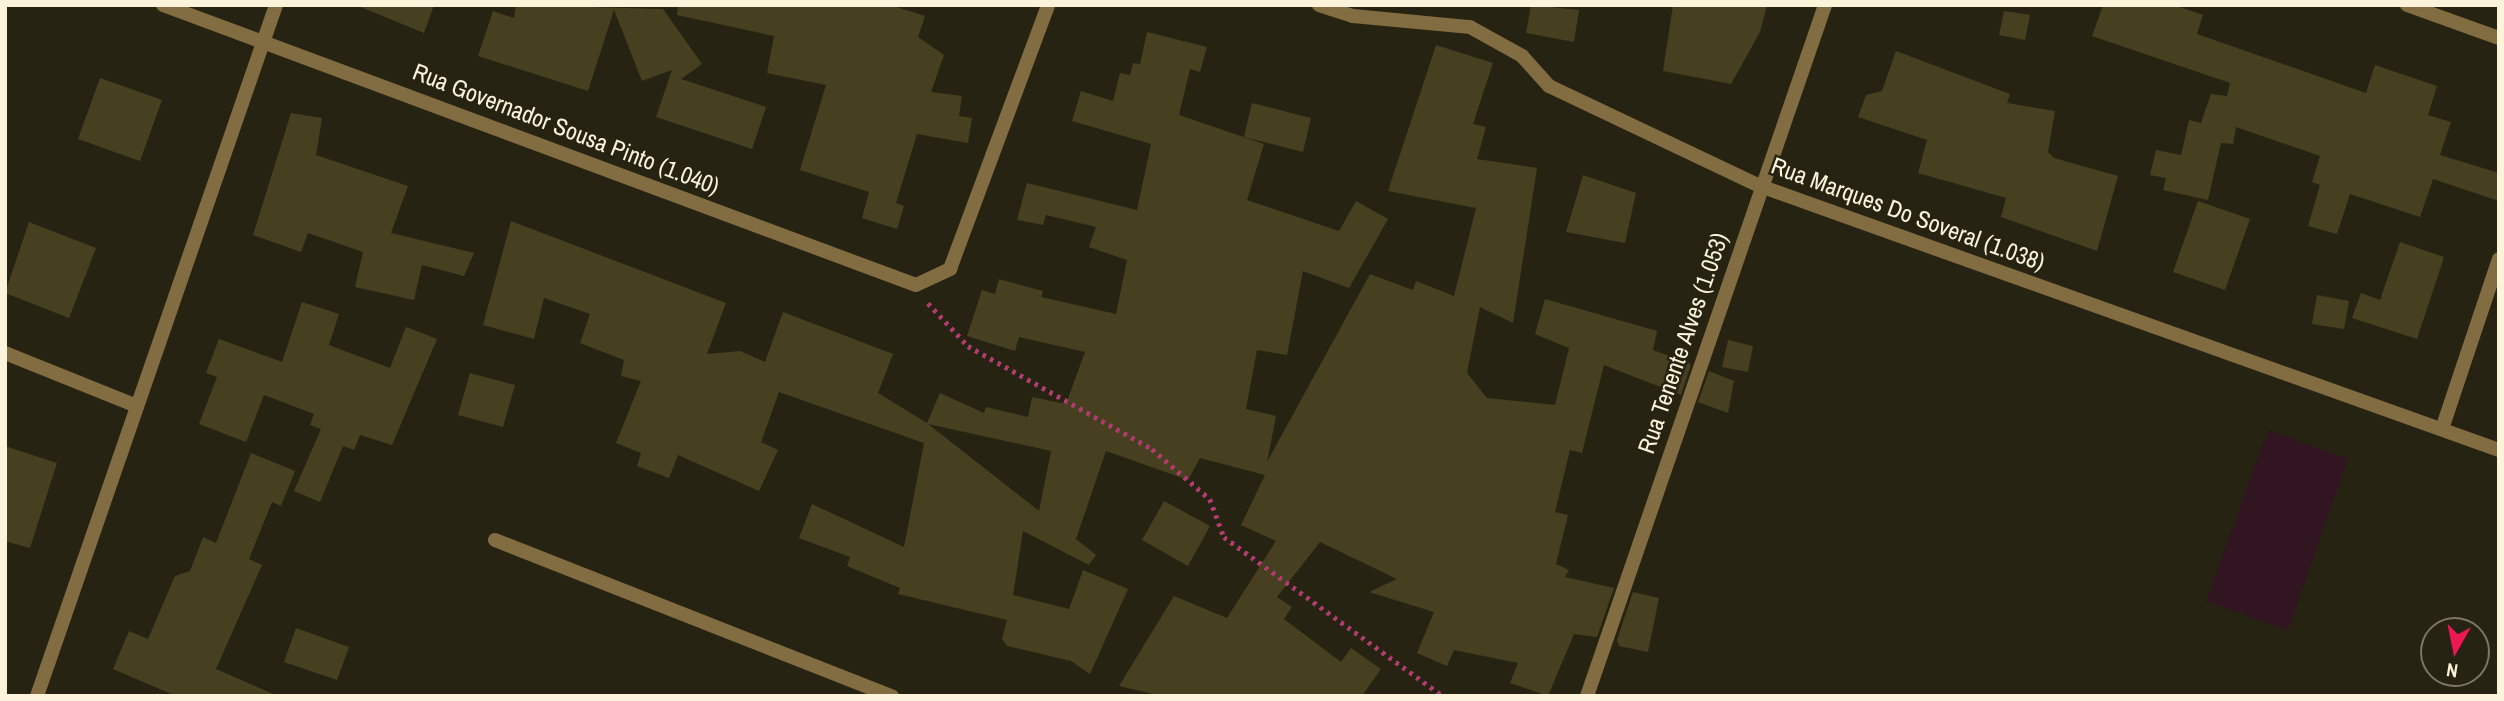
<!DOCTYPE html>
<style>
body{margin:0}
#map{position:relative;width:2504px;height:701px;overflow:hidden;background:#272312;font-family:"Archivo Narrow",sans-serif}
div>[style]{position:absolute}
.green>*{inset:0;background:#311621}
.building>*{inset:0;background:#464020}
.path>*{height:4.5px;margin-top:-2.25px;transform-origin:0;background:repeating-linear-gradient(90deg,#b03b6f 0 3.5px,transparent 0 8.5px)}
.minor>*{height:14px;margin:-7px;padding:0 7px;transform-origin:7px;border-radius:7px;background:#826c41}
span{translate:-50% -50%;white-space:nowrap;text-align:center;line-height:1.15;-webkit-text-stroke:5px #272312;paint-order:stroke}
.street-label{font-size:24px;color:#fcf3db}
.frame{position:absolute;inset:0;border:7px solid #fcf3db;pointer-events:none}
.north{position:absolute;left:2420px;top:617px;width:70px;height:70px;box-sizing:border-box;background:#272312;border:2px solid #7c7662;border-radius:50%;rotate:189deg;font-size:19px;font-weight:700;line-height:28px;text-align:center;color:#fcf3db}
.north::after{content:'';display:block;margin:auto;width:24px;height:32px;background:#eb1853;clip-path:polygon(50% 0,100% 100%,50% 72%,0 100%)}
</style>
<div id="map">
<div class="green">
<i style="clip-path:polygon(2268px 430px,2348px 459px,2288px 630px,2206px 601px)"></i>
</div>
<div class="building">
<i style="clip-path:polygon(356px 5px,434px 5px,424px 33px)"></i>
<i style="clip-path:polygon(516px 5px,663px 9px,702px 64px,681px 79px,766px 107px,752px 149px,656px 117px,672px 70px,642px 81px,614px 10px,588px 91px,478px 56px,493px 11px,514px 18px)"></i>
<i style="clip-path:polygon(678px 5px,890px 5px,925px 16px,918px 37px,944px 55px,931px 92px,962px 96px,959px 116px,972px 118px,968px 143px,917px 134px,896px 203px,904px 206px,897px 229px,862px 218px,869px 192px,800px 170px,826px 85px,767px 73px,774px 36px,677px 15px)"></i>
<i style="clip-path:polygon(1531px 5px,1579px 10px,1574px 42px,1526px 33px)"></i>
<i style="clip-path:polygon(1673px 5px,1767px 5px,1760px 32px,1731px 84px,1663px 71px)"></i>
<i style="clip-path:polygon(2103px 5px,2174px 5px,2203px 15px,2197px 34px,2366px 93px,2375px 65px,2437px 86px,2428px 115px,2451px 122px,2440px 155px,2499px 173px,2499px 201px,2433px 179px,2420px 217px,2350px 194px,2337px 234px,2308px 226px,2320px 185px,2312px 182px,2320px 156px,2236px 127px,2233px 144px,2221px 143px,2208px 200px,2163px 190px,2166px 178px,2150px 175px,2156px 150px,2181px 155px,2189px 120px,2201px 123px,2211px 94px,2227px 96px,2230px 83px,2092px 36px)"></i>
<i style="clip-path:polygon(2004px 11px,2030px 15px,2025px 40px,1999px 35px)"></i>
<i style="clip-path:polygon(evenodd,1147px 32px,1207px 47px,1200px 72px,1190px 69px,1179px 115px,1264px 144px,1247px 200px,1339px 231px,1356px 201px,1388px 219px,1349px 288px,1303px 271px,1287px 355px,1257px 350px,1246px 409px,1276px 416px,1267px 462px,1370px 274px,1413px 290px,1416px 281px,1454px 296px,1476px 208px,1388px 191px,1436px 45px,1493px 63px,1473px 124px,1486px 127px,1477px 159px,1537px 168px,1513px 323px,1480px 307px,1467px 373px,1487px 398px,1555px 405px,1569px 348px,1535px 334px,1545px 299px,1657px 331px,1653px 350px,1691px 364px,1681px 395px,1604px 365px,1582px 453px,1570px 450px,1555px 512px,1568px 515px,1556px 564px,1569px 570px,1565px 577px,1614px 588px,1597px 637px,1574px 634px,1548px 696px,1510px 683px,1518px 663px,1454px 650px,1447px 666px,1417px 653px,1434px 612px,1369px 592px,1397px 579px,1320px 542px,1277px 597px,1292px 607px,1284px 619px,1341px 662px,1351px 648px,1381px 669px,1362px 696px,1162px 696px,1119px 686px,1174px 596px,1227px 618px,1276px 541px,1241px 525px,1265px 475px,1200px 458px,1188px 480px,1106px 451px,1076px 539px,1096px 555px,1089px 565px,1023px 531px,1013px 595px,1069px 609px,1083px 570px,1128px 589px,1090px 674px,1071px 661px,1007px 646px,1002px 639px,1007px 620px,898px 594px,900px 588px,847px 566px,850px 557px,799px 538px,812px 504px,904px 547px,924px 443px,779px 392px,761px 442px,778px 450px,759px 491px,678px 455px,669px 478px,637px 466px,641px 453px,616px 443px,641px 381px,621px 376px,624px 360px,580px 343px,590px 314px,544px 298px,534px 339px,483px 325px,511px 221px,726px 303px,707px 354px,740px 351px,765px 362px,783px 312px,893px 354px,878px 393px,927px 423px,940px 393px,984px 413px,986px 407px,1028px 417px,1032px 397px,1066px 404px,1085px 352px,1019px 337px,1015px 351px,967px 336px,982px 290px,995px 294px,999px 279px,1043px 291px,1041px 297px,1116px 314px,1127px 260px,1089px 247px,1096px 227px,1046px 215px,1043px 225px,1017px 220px,1027px 183px,1137px 210px,1151px 144px,1072px 121px,1081px 91px,1113px 101px,1120px 73px,1130px 75px,1133px 63px,1140px 64px,1147px 32px,928px 424px,1051px 451px,1039px 511px,928px 424px)"></i>
<i style="clip-path:polygon(1896px 51px,2010px 94px,2007px 103px,2055px 111px,2048px 152px,2054px 158px,2118px 176px,2097px 251px,2001px 217px,2006px 198px,1918px 173px,1927px 140px,1858px 117px,1866px 95px,1882px 91px)"></i>
<i style="clip-path:polygon(100px 78px,162px 100px,140px 161px,78px 139px)"></i>
<i style="clip-path:polygon(1252px 103px,1311px 118px,1303px 152px,1244px 137px)"></i>
<i style="clip-path:polygon(291px 113px,322px 118px,316px 155px,408px 186px,391px 233px,474px 253px,464px 276px,422px 265px,414px 300px,355px 287px,363px 252px,308px 233px,301px 252px,253px 235px)"></i>
<i style="clip-path:polygon(1583px 175px,1636px 193px,1625px 243px,1566px 232px)"></i>
<i style="clip-path:polygon(2198px 201px,2250px 219px,2225px 290px,2173px 272px)"></i>
<i style="clip-path:polygon(29px 222px,96px 248px,69px 318px,5px 293px)"></i>
<i style="clip-path:polygon(2400px 242px,2444px 257px,2417px 339px,2352px 318px,2361px 293px,2380px 300px)"></i>
<i style="clip-path:polygon(2317px 295px,2349px 301px,2344px 329px,2312px 324px)"></i>
<i style="clip-path:polygon(302px 302px,339px 314px,329px 345px,390px 368px,406px 327px,437px 339px,392px 445px,360px 435px,354px 450px,343px 446px,320px 502px,294px 491px,321px 429px,310px 425px,314px 414px,264px 395px,246px 442px,199px 424px,217px 377px,206px 373px,219px 339px,282px 362px)"></i>
<i style="clip-path:polygon(1728px 340px,1753px 346px,1748px 372px,1722px 367px)"></i>
<i style="clip-path:polygon(1709px 371px,1734px 381px,1728px 413px,1698px 402px)"></i>
<i style="clip-path:polygon(470px 373px,515px 385px,503px 427px,458px 415px)"></i>
<i style="clip-path:polygon(5px 446px,57px 463px,30px 548px,5px 541px)"></i>
<i style="clip-path:polygon(251px 453px,295px 471px,281px 506px,272px 502px,249px 559px,262px 565px,216px 669px,278px 696px,176px 696px,113px 669px,129px 631px,148px 639px,175px 576px,190px 571px,203px 537px,216px 543px)"></i>
<i style="clip-path:polygon(1164px 501px,1210px 526px,1188px 566px,1142px 540px)"></i>
<i style="clip-path:polygon(1633px 592px,1659px 598px,1648px 652px,1619px 646px,1617px 640px)"></i>
<i style="clip-path:polygon(296px 628px,349px 647px,337px 680px,284px 662px)"></i>
</div>
<div class="path">
<i style="left:928px;top:303px;width:59px;rotate:47.1deg"></i>
<i style="left:968px;top:346px;width:211px;rotate:29.2deg"></i>
<i style="left:1152px;top:449px;width:77px;rotate:40.8deg"></i>
<i style="left:1210px;top:499px;width:40px;rotate:69.8deg"></i>
<i style="left:1224px;top:537px;width:271px;rotate:36deg"></i>
</div>
<div class="minor">
<i style="left:163px;top:5px;width:803px;rotate:20.4deg"></i>
<i style="left:916px;top:285px;width:38px;rotate:-25deg"></i>
<i style="left:950px;top:269px;width:282px;rotate:-69.6deg"></i>
<i style="left:1319px;top:5px;width:36px;rotate:18deg"></i>
<i style="left:1353px;top:16px;width:118px;rotate:5.4deg"></i>
<i style="left:1470px;top:27px;width:60px;rotate:29.1deg"></i>
<i style="left:1522px;top:56px;width:40px;rotate:48deg"></i>
<i style="left:1549px;top:86px;width:233px;rotate:25.4deg"></i>
<i style="left:1760px;top:186px;width:785px;rotate:19.66deg"></i>
<i style="left:2407px;top:5px;width:98px;rotate:19.7deg"></i>
<i style="left:5px;top:353px;width:142px;rotate:21.9deg"></i>
<i style="left:2442px;top:429px;width:179px;rotate:-71.5deg"></i>
<i style="left:495px;top:540px;width:427px;rotate:21.5deg"></i>
<i style="left:37px;top:696px;width:731px;rotate:-70.92deg"></i>
<i style="left:1587px;top:696px;width:731px;rotate:-70.99deg"></i>
</div>
<div class="street-label">
<span style="left:566px;top:129px;rotate:21deg">Rua Governador Sousa Pinto (1.040)</span>
<span style="left:1908px;top:214px;rotate:20deg">Rua Marques Do Soveral (1.038)</span>
<span style="left:1683px;top:343px;rotate:-71deg">Rua Tenente Alves (1.053)</span>
</div>
<div class="frame"></div>
<div class="north">N</div>
</div>
